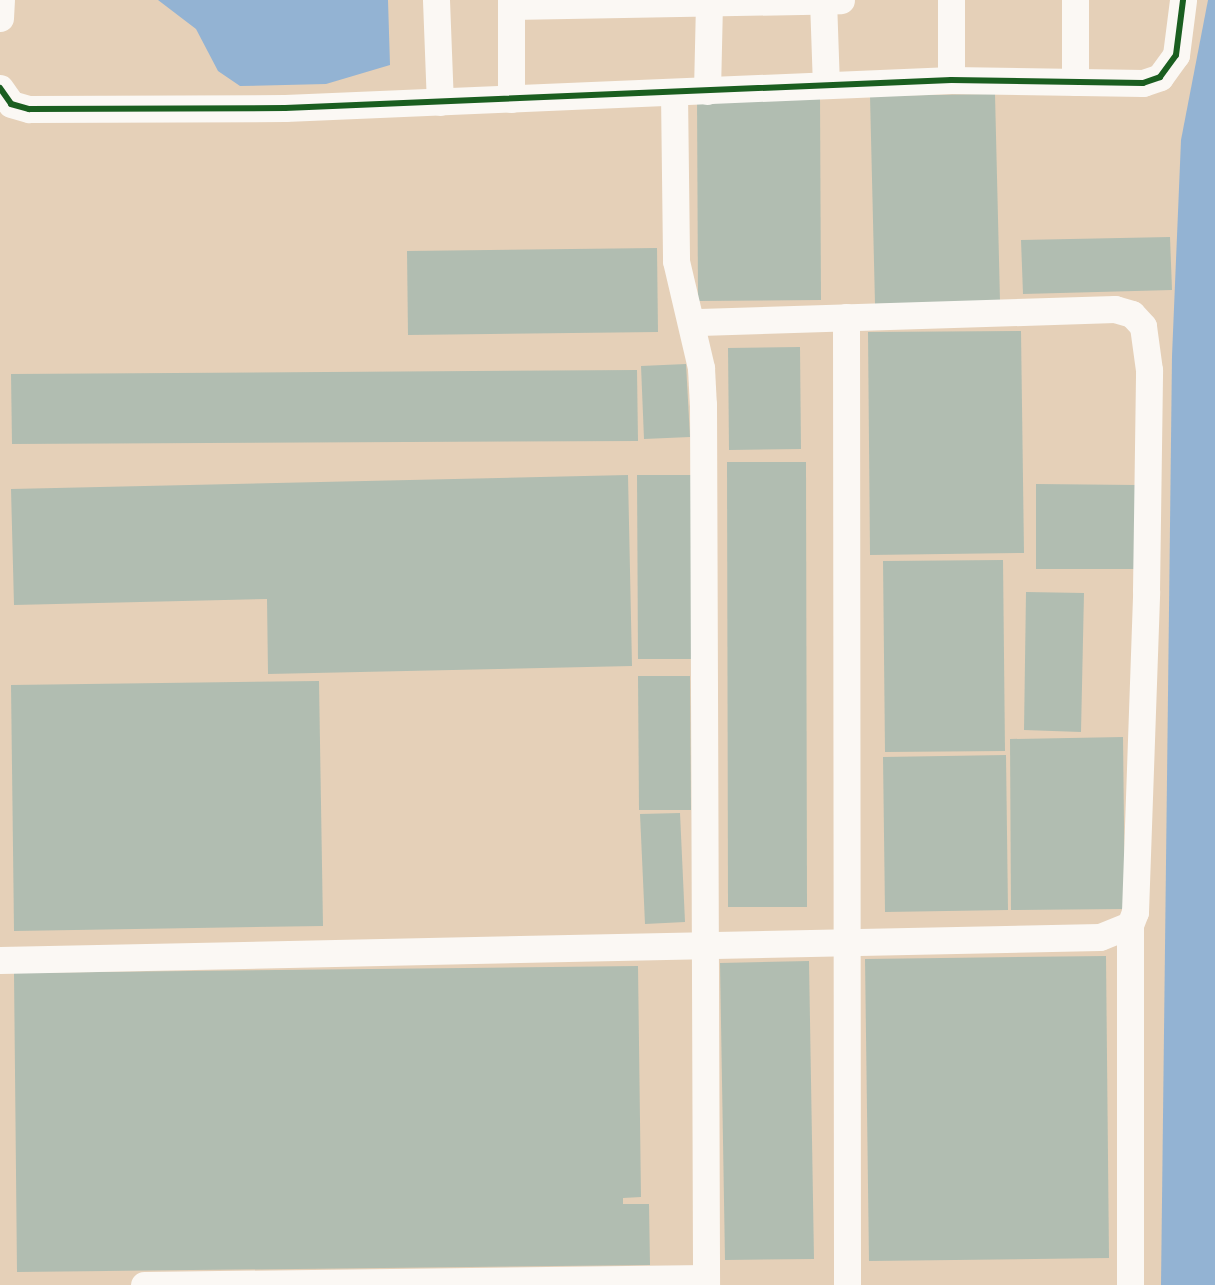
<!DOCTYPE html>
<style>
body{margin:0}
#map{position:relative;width:1215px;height:1285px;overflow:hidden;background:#e5d0b8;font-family:"Playfair Display",serif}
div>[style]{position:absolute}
.water>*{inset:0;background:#93b3d3}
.building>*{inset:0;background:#b1bdb1}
.minor>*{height:27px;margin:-13.5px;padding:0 13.5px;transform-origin:13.5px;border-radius:13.5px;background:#fbf8f4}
.cycleway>*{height:6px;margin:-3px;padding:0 3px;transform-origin:3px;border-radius:3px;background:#1b5e20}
span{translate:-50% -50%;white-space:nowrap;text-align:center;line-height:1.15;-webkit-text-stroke:5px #f9d1a4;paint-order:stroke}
</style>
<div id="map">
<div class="water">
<i style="clip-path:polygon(158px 0,388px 0,390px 65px,326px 84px,240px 86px,218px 71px,196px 29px)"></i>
<i style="clip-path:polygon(1208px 0,1215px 0,1215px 1285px,1161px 1285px,1172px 356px,1181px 140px)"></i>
</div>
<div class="building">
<i style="clip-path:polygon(995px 94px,1000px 301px,875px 304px,870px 96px)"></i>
<i style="clip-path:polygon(820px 95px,821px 300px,698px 301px,697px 96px)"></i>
<i style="clip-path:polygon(1170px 237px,1172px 290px,1023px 294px,1021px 240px)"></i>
<i style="clip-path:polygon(657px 248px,658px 332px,408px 335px,407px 251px)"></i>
<i style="clip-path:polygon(1021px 331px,1024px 553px,870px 555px,868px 332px)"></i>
<i style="clip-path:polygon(800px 347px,801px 449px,729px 450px,728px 348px)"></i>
<i style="clip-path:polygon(686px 364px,690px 437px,644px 439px,641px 366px)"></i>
<i style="clip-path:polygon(637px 370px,638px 441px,12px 444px,11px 374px)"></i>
<i style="clip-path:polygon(727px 462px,806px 462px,807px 907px,728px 907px)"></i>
<i style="clip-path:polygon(628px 475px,632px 666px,268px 674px,267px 599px,14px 605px,11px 489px)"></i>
<i style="clip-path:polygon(637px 475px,692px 475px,693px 659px,638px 659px)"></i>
<i style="clip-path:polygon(1036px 484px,1136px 485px,1136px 569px,1036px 569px)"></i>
<i style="clip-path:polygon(1003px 560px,1005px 751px,885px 752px,883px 561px)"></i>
<i style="clip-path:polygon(1026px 592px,1084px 593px,1081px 732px,1024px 730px)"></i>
<i style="clip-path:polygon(638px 676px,690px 676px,691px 810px,639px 810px)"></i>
<i style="clip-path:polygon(319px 681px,323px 926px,14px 931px,11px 685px)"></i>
<i style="clip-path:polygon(1123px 737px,1125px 909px,1011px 910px,1010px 739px)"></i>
<i style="clip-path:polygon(1006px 755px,1008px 910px,885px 912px,883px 757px)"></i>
<i style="clip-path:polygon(680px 813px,685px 922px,645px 924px,640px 814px)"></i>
<i style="clip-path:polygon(1106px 956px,1109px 1258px,869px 1261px,865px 959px)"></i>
<i style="clip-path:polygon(809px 961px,814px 1259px,725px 1260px,720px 963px)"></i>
<i style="clip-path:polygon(638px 966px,641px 1197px,623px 1198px,623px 1204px,649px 1204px,650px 1265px,17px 1272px,14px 973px)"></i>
</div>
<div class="minor">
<i style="left:436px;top:0;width:102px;rotate:87.8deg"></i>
<i style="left:823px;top:0;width:85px;rotate:88deg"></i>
<i style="left:951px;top:0;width:80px;rotate:90deg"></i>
<i style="left:511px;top:6px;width:330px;rotate:-1deg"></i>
<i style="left:0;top:18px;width:18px;rotate:-87deg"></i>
<i style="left:1075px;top:82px;width:82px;rotate:-90deg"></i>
<i style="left:0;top:88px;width:19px;rotate:55deg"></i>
<i style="left:11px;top:104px;width:19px;rotate:16deg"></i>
<i style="left:29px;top:109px;width:256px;rotate:-0.2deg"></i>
<i style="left:285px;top:108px;width:667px;rotate:-2.41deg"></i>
<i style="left:951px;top:80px;width:192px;rotate:0.9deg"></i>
<i style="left:1143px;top:83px;width:18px;rotate:-19deg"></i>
<i style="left:1160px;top:77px;width:27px;rotate:-54deg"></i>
<i style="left:1176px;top:55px;width:55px;rotate:-82.7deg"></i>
<i style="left:707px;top:91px;width:91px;rotate:-88.7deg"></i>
<i style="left:674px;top:93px;width:168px;rotate:89.3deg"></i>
<i style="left:676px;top:261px;width:110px;rotate:76.8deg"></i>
<i style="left:701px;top:368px;width:36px;rotate:87deg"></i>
<i style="left:703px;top:404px;width:881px;rotate:89.8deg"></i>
<i style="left:511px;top:99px;width:99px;rotate:-90deg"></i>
<i style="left:846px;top:317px;width:968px;rotate:89.94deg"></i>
<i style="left:0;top:960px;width:1100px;rotate:-1.2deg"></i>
<i style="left:1100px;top:937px;width:32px;rotate:-22deg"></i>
<i style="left:1130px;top:925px;width:14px;rotate:-69deg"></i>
<i style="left:1135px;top:912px;width:321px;rotate:-88deg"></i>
<i style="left:1146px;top:591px;width:221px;rotate:-89.2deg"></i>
<i style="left:1149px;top:370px;width:44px;rotate:-97.8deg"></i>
<i style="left:1143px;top:326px;width:16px;rotate:-133deg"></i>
<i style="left:1132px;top:314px;width:18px;rotate:-164deg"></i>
<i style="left:1115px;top:309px;width:424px;rotate:178.2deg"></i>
<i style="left:144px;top:1285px;width:562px;rotate:-0.71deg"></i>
<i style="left:1130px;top:1285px;width:360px;rotate:-90deg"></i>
</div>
<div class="cycleway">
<i style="left:0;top:88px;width:19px;rotate:55deg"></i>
<i style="left:11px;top:104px;width:19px;rotate:16deg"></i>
<i style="left:29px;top:109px;width:256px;rotate:-0.2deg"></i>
<i style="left:285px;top:108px;width:667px;rotate:-2.41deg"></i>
<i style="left:951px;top:80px;width:192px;rotate:0.9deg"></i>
<i style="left:1143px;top:83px;width:18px;rotate:-19deg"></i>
<i style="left:1160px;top:77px;width:27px;rotate:-54deg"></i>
<i style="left:1176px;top:55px;width:55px;rotate:-82.7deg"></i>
</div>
</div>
